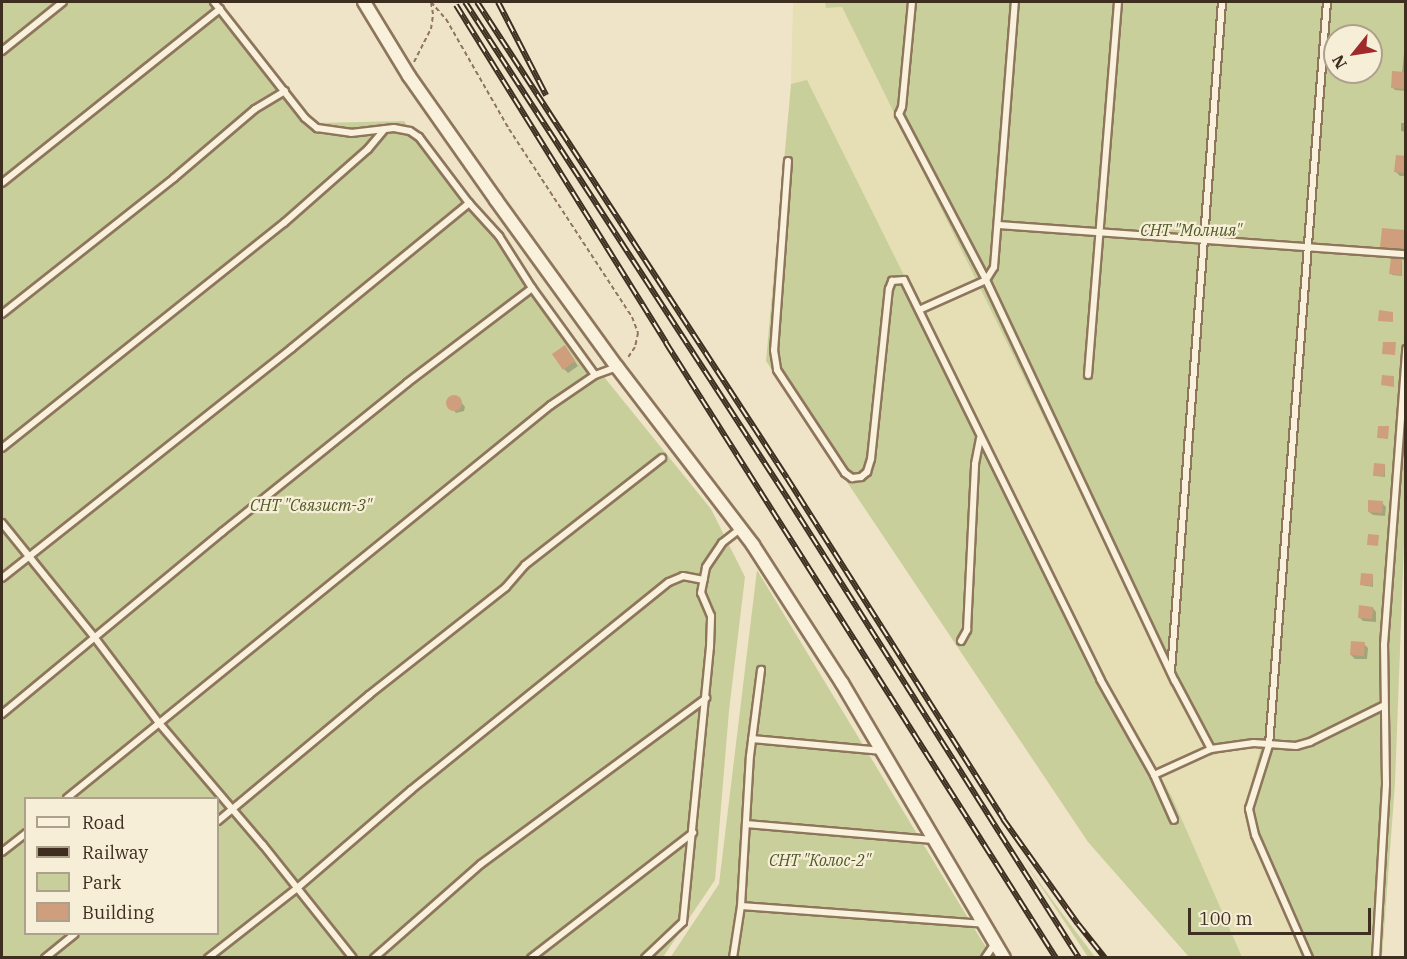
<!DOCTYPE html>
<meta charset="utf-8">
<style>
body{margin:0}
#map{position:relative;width:1407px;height:959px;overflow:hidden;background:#f0e4c8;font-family:"IBM Plex Serif",serif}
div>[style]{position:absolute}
.farmland>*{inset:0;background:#e6deb5}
.green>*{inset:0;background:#c9cf9b}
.shadow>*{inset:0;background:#0003}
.building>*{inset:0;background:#cf9f7d}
.round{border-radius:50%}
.path>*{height:2px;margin-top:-1px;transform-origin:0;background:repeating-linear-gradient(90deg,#8d765c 0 4.5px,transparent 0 7.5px)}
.roads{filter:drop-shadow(2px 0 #8d765c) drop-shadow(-2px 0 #8d765c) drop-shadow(0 2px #8d765c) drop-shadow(0 -2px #8d765c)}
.service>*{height:6px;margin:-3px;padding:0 3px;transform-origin:3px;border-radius:3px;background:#faf1dc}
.minor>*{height:12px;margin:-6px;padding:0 6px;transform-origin:6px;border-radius:6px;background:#faf1dc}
.rail>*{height:6px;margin-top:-3px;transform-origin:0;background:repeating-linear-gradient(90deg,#f7eed8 0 11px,#3d2e20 0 22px);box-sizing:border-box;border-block:2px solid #3d2e20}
span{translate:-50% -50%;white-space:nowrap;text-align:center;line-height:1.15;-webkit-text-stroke:4.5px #f7eed8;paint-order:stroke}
.park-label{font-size:16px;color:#4d5a26;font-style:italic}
.frame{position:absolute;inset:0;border:3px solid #3d2e20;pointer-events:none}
.legend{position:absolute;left:24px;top:797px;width:195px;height:138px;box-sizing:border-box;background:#f7eed8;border:2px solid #ada18e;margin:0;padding:8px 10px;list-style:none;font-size:18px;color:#3d2e20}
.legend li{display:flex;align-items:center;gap:12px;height:30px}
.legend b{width:30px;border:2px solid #ada18e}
.north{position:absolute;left:1323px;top:24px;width:60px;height:60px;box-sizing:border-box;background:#f7eed8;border:2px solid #ada18e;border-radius:50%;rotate:240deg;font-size:16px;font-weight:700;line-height:24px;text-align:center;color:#3d2e20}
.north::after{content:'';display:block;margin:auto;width:21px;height:27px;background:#9e2a2b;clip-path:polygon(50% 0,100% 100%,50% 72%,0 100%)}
.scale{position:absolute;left:1188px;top:908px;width:183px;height:27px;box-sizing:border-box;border:3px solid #3d2e20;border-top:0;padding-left:8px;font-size:18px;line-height:21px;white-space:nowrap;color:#3d2e20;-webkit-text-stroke:4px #f7eed8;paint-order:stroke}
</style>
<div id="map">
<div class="farmland">
<i style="clip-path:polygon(793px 2px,825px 2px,826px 8px,842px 7px,1210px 755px,1243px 747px,1261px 747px,1245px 805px,1251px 839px,1302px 957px,1242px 957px,1172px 797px,1100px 670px,807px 81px,791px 84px)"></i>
</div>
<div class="green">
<i style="clip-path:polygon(evenodd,2px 2px,219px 2px,315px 123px,404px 121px,532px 288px,711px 509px,745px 577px,729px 711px,715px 880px,663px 957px,2px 958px,2px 2px,26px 798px,218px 798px,218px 934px,26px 934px,26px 798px)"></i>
<i style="clip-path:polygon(evenodd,825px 2px,1405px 2px,1406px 491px,1395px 784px,1382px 957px,1302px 957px,1246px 821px,1245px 806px,1261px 747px,1243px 747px,1210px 756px,842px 7px,826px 8px,825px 2px,1335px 36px,1371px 36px,1371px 72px,1335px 72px,1335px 36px)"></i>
<i style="clip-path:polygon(807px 80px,1100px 670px,1172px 797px,1242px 957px,1189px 957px,1088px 842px,766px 361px,791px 84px)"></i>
<i style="clip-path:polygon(757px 570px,982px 941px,993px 957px,670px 958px,719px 884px)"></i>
<i style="clip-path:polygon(1024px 861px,1058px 908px,1095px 957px,1088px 957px)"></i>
</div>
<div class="shadow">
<i style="clip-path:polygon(1406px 33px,1406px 91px,1395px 90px,1392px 87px,1402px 73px)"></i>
<i style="clip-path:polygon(1401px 123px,1406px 123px,1406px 132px,1401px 131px)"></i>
<i style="clip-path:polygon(1406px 157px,1406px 176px,1400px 176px,1396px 172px)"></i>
<i style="clip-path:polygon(1405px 232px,1406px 252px,1386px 250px,1382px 246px)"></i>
<i style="clip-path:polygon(1402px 260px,1402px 276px,1392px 275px,1391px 273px)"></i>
<i style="clip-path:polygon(568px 351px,578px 366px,568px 373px,564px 369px)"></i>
<i style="clip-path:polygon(449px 398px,458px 398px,465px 407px,464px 411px,456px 413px,448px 404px)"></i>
<i style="clip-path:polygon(1385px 466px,1385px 477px,1376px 476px,1375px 475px)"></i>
<i style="clip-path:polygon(1382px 503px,1386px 507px,1385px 516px,1373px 515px,1369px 512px)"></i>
<i style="clip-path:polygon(1373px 575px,1373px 587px,1361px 585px)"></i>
<i style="clip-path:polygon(1373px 608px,1376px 612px,1376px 622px,1363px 621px,1359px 617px)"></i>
<i style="clip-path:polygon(1364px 644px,1368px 648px,1367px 659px,1355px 659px,1351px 655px)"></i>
</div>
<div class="building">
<i style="clip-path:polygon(1392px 71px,1406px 72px,1406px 89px,1391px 88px)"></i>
<i style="clip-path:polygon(1396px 155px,1406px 156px,1406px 173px,1394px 172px)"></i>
<i style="clip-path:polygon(1382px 228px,1405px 230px,1404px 249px,1380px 247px)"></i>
<i style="clip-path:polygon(1391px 258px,1402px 259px,1401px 275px,1389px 274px)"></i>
<i style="clip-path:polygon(1379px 310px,1393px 312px,1393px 322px,1378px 321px)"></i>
<i style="clip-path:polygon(1383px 342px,1396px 342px,1395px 355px,1382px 354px)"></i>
<i style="clip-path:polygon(565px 345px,575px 361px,563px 370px,552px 354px)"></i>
<i style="clip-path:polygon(1382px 375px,1394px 376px,1394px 387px,1381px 385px)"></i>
<i class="round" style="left:446px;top:395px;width:16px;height:16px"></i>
<i style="clip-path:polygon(1378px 426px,1389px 426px,1388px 439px,1377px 438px)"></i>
<i style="clip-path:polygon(1374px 463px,1385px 464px,1384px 476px,1373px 476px)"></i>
<i style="clip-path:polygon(1368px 500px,1383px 501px,1382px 513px,1368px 512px)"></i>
<i style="clip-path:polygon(1368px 534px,1379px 535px,1378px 546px,1367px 545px)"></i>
<i style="clip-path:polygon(1361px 573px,1373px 574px,1372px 586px,1360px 585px)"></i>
<i style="clip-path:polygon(1359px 605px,1373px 607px,1372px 619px,1358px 618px)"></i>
<i style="clip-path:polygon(1351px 641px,1365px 642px,1364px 656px,1350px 655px)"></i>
</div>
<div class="path">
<i style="left:431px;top:2px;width:23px;rotate:49deg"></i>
<i style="left:446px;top:19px;width:127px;rotate:60.2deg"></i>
<i style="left:509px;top:129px;width:225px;rotate:56.8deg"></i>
<i style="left:632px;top:317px;width:17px;rotate:69deg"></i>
<i style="left:638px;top:333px;width:14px;rotate:102deg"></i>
<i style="left:635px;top:347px;width:14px;rotate:124deg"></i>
<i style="left:414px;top:62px;width:37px;rotate:-63deg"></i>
<i style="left:431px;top:29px;width:15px;rotate:-82deg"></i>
<i style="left:433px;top:14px;width:11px;rotate:-100deg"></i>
</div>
<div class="roads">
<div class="service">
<i style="left:214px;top:2px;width:147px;rotate:51.9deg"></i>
<i style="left:305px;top:118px;width:16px;rotate:40deg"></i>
<i style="left:317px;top:128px;width:34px;rotate:8deg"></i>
<i style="left:351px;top:133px;width:43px;rotate:-6.6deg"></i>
<i style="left:394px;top:128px;width:16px;rotate:11deg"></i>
<i style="left:410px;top:131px;width:11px;rotate:34deg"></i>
<i style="left:419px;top:137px;width:83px;rotate:52.9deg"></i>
<i style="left:469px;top:203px;width:45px;rotate:47.7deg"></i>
<i style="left:499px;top:236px;width:62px;rotate:57.6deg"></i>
<i style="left:532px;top:288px;width:107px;rotate:54.1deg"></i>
<i style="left:912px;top:2px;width:105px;rotate:95.4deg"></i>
<i style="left:902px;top:107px;width:8px;rotate:113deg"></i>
<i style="left:899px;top:114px;width:187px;rotate:62.3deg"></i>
<i style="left:986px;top:280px;width:443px;rotate:64.8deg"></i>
<i style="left:1175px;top:681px;width:77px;rotate:62.1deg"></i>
<i style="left:2px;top:51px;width:78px;rotate:-38.8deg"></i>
<i style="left:788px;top:161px;width:190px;rotate:94.2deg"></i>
<i style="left:774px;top:350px;width:20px;rotate:81deg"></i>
<i style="left:777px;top:370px;width:123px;rotate:56.6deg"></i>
<i style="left:845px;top:473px;width:9px;rotate:36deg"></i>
<i style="left:852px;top:478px;width:9px;rotate:-6deg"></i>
<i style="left:861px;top:477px;width:8px;rotate:-40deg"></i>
<i style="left:867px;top:472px;width:14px;rotate:-73deg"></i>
<i style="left:871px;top:459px;width:171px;rotate:-84deg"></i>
<i style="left:889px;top:289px;width:9px;rotate:-69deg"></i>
<i style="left:892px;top:281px;width:12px;rotate:-5deg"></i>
<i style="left:904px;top:280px;width:445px;rotate:63.8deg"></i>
<i style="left:1100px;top:679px;width:110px;rotate:60.6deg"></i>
<i style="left:1154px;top:775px;width:49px;rotate:66deg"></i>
<i style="left:2px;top:183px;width:279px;rotate:-38.6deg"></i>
<i style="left:998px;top:225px;width:409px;rotate:4.1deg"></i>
<i style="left:919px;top:310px;width:73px;rotate:-24.1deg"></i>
<i style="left:986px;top:280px;width:15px;rotate:-58deg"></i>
<i style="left:994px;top:267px;width:266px;rotate:-85.5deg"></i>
<i style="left:2px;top:314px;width:219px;rotate:-38.3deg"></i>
<i style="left:174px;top:178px;width:106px;rotate:-40.4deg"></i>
<i style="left:255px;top:109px;width:35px;rotate:-31deg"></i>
<i style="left:1088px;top:375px;width:374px;rotate:-85.4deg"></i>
<i style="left:2px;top:448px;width:361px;rotate:-38.6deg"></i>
<i style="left:284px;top:223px;width:112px;rotate:-41.4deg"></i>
<i style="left:368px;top:149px;width:26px;rotate:-50deg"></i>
<i style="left:2px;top:523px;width:148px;rotate:51deg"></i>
<i style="left:95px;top:638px;width:106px;rotate:53deg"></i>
<i style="left:159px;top:723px;width:160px;rotate:49.6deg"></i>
<i style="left:263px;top:845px;width:144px;rotate:51.5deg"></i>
<i style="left:2px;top:578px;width:370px;rotate:-38.4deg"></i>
<i style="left:292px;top:348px;width:229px;rotate:-39.3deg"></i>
<i style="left:961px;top:641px;width:13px;rotate:-61deg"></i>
<i style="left:967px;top:630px;width:166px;rotate:-87.2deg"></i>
<i style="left:975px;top:464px;width:26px;rotate:-79deg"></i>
<i style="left:1171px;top:671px;width:671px;rotate:-85.64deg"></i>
<i style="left:2px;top:714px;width:286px;rotate:-39.6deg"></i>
<i style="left:222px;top:532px;width:238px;rotate:-38.8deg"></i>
<i style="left:407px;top:383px;width:157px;rotate:-37.2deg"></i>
<i style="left:752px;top:739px;width:131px;rotate:5.3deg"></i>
<i style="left:1154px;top:775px;width:63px;rotate:-24.5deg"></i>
<i style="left:1211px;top:749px;width:43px;rotate:-7.9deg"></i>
<i style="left:1254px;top:743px;width:42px;rotate:4.1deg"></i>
<i style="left:1296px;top:746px;width:15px;rotate:-16deg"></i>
<i style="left:1310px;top:742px;width:81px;rotate:-26.3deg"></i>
<i style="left:67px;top:798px;width:623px;rotate:-39.08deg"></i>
<i style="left:551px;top:405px;width:53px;rotate:-34.3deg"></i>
<i style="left:595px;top:375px;width:23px;rotate:-20deg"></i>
<i style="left:218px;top:821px;width:197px;rotate:-39.8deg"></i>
<i style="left:369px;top:695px;width:174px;rotate:-38.2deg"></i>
<i style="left:506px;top:587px;width:29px;rotate:-49deg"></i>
<i style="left:525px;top:565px;width:174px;rotate:-38deg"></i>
<i style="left:746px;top:824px;width:188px;rotate:4.9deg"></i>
<i style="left:2px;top:852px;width:31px;rotate:-38deg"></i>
<i style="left:741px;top:906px;width:244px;rotate:4.2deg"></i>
<i style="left:45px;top:958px;width:38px;rotate:-39deg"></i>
<i style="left:208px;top:958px;width:112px;rotate:-38.1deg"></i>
<i style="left:296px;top:889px;width:152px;rotate:-40.7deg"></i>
<i style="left:411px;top:790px;width:331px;rotate:-38.9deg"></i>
<i style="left:669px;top:582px;width:15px;rotate:-23deg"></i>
<i style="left:683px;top:576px;width:21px;rotate:11deg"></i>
<i style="left:374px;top:958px;width:142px;rotate:-41.3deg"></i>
<i style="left:481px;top:864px;width:280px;rotate:-36.4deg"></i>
<i style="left:531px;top:958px;width:205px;rotate:-37.7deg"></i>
<i style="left:645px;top:958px;width:52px;rotate:-43.5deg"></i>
<i style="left:683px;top:922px;width:276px;rotate:-84.4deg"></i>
<i style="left:710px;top:647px;width:31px;rotate:-88deg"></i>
<i style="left:711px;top:616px;width:25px;rotate:-113deg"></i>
<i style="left:701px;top:593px;width:26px;rotate:-79deg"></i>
<i style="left:706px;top:567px;width:29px;rotate:-56deg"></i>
<i style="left:722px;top:543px;width:23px;rotate:-38deg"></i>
<i style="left:733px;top:958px;width:53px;rotate:-81.3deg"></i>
<i style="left:741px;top:906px;width:150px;rotate:-86.6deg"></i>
<i style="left:750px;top:756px;width:87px;rotate:-82.7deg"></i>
<i style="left:985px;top:958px;width:18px;rotate:-56deg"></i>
<i style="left:1309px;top:958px;width:134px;rotate:-113.7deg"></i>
<i style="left:1255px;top:835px;width:27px;rotate:-103deg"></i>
<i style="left:1249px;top:809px;width:67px;rotate:-72.6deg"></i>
<i style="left:1269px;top:745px;width:745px;rotate:-85.54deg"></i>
<i style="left:1376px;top:958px;width:174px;rotate:-86.7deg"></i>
<i style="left:1386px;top:784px;width:139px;rotate:-90.8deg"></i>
<i style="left:1384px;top:645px;width:297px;rotate:-85.7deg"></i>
</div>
<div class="minor">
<i style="left:364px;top:2px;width:87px;rotate:58.7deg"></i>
<i style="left:409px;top:76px;width:151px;rotate:54.9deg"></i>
<i style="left:496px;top:200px;width:206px;rotate:54.1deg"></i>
<i style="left:617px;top:367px;width:224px;rotate:52.6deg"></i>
<i style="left:753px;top:545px;width:164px;rotate:57.2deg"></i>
<i style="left:842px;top:683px;width:319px;rotate:59.5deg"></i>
</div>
</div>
<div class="rail">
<i style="left:465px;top:2px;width:593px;rotate:56.98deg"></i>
<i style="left:788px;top:499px;width:543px;rotate:57.63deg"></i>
<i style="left:477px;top:2px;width:568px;rotate:56.93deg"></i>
<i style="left:787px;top:478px;width:404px;rotate:57.6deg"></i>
<i style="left:1003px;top:819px;width:129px;rotate:54.5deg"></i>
<i style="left:1078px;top:924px;width:43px;rotate:51.5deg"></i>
<i style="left:498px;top:2px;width:105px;rotate:62.7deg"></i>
<i style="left:456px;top:5px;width:398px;rotate:58.1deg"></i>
<i style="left:666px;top:343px;width:728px;rotate:57.62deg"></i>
</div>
<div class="park-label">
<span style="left:1191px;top:230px">СНТ "Молния"</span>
<span style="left:311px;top:505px">СНТ "Связист-3"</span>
<span style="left:820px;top:860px">СНТ "Колос-2"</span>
</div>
<div class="frame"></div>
<ul class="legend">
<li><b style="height:8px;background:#faf1dc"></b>Road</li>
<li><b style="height:8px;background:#3d2e20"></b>Railway</li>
<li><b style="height:16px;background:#c9cf9b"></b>Park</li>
<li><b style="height:16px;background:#cf9f7d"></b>Building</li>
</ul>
<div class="north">N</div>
<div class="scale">100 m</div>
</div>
